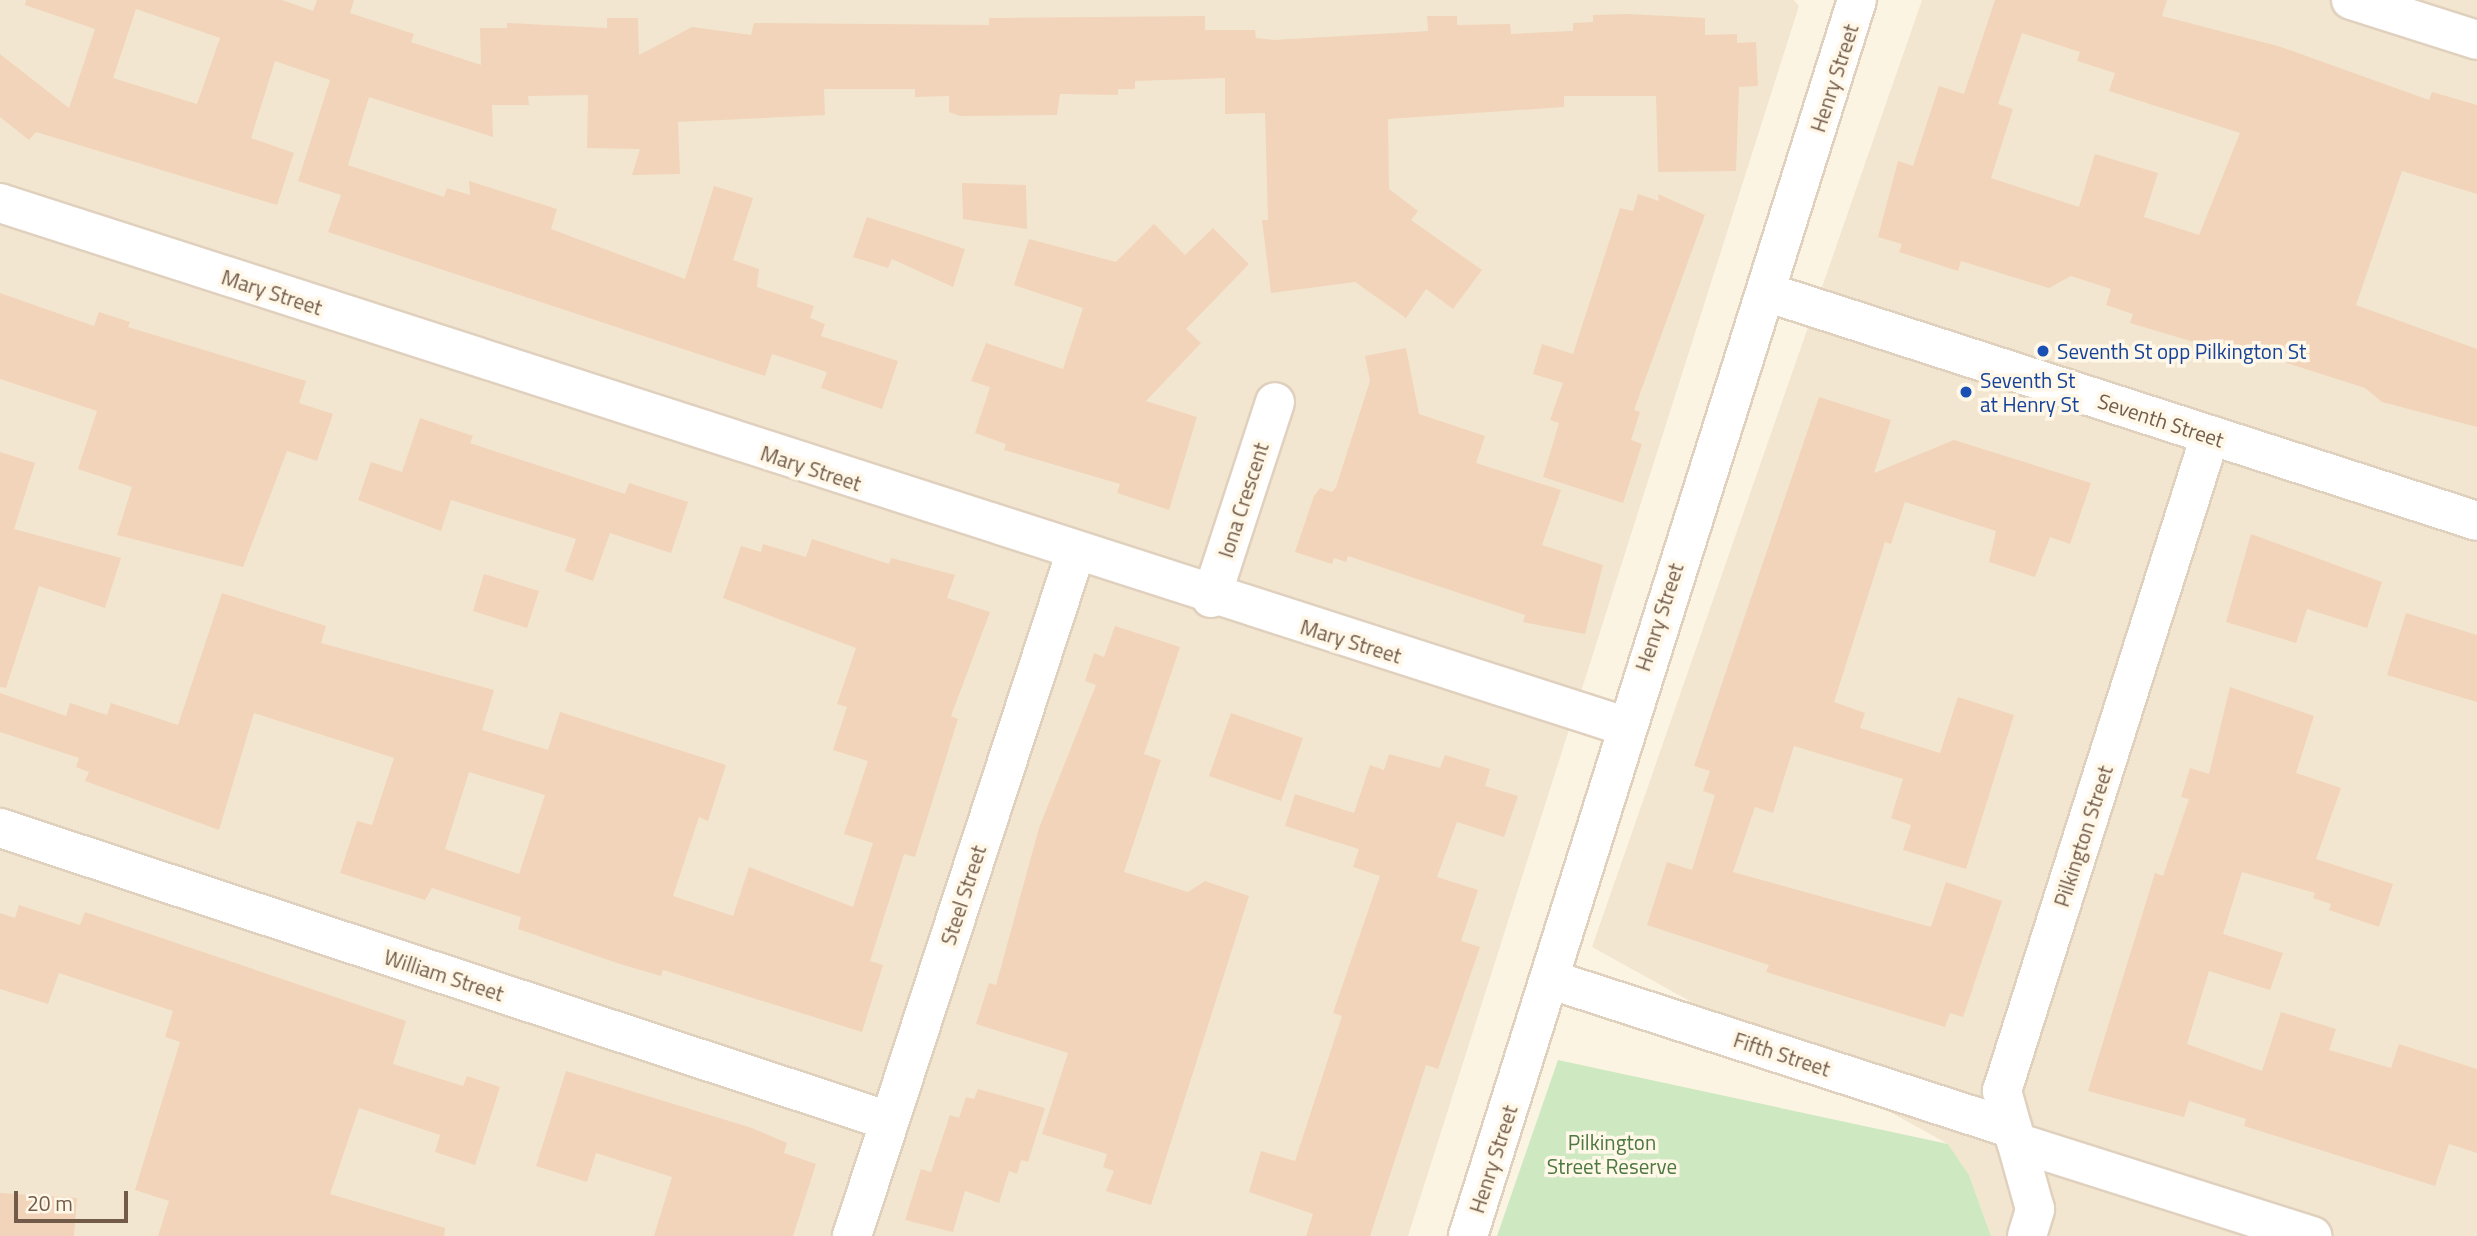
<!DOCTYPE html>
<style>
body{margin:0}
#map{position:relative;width:2477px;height:1236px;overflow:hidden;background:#fcf4e2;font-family:"Titillium Web",sans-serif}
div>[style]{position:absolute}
.residential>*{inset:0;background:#f3e6d0}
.green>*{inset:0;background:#cee9c1}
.building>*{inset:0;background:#f1d4b9}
.roads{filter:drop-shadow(2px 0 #e0d0be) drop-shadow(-2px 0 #e0d0be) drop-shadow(0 2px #e0d0be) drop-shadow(0 -2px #e0d0be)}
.minor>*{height:38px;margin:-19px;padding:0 19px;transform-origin:19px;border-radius:19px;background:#fff}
.dots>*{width:19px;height:19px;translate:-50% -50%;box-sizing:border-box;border:4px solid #fff7e7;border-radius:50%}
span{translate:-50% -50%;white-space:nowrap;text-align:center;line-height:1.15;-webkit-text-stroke:7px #fff7e7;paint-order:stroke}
.street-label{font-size:21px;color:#735b49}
.transit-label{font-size:21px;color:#164399}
.left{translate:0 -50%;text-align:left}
.park-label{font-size:21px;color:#4d7841}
.scale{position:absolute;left:14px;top:1191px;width:114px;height:32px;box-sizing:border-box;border:4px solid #735b49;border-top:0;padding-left:9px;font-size:21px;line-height:24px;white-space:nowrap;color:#735b49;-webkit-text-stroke:5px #fff7e7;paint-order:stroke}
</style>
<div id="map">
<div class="residential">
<i style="clip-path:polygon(0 0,1794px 0,1799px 6px,1408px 1236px,0 1236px)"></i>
<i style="clip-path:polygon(1922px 0,2477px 0,2477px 1236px,1991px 1236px,1969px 1175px,1948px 1144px,1592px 947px)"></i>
</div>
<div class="green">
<i style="clip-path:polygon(1558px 1060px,1948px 1144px,1969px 1175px,1991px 1236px,1497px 1236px)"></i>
</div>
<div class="building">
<i style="clip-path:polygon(evenodd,26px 0,282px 0,313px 11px,317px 0,354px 0,350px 13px,414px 34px,411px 42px,481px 65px,480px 28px,507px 28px,507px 23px,607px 28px,607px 18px,638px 18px,639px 55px,692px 27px,751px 35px,754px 23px,989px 25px,989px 18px,1205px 16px,1205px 30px,1255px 30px,1256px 38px,1274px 40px,1428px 31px,1427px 16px,1457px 16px,1457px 25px,1510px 24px,1511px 34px,1573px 31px,1573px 23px,1593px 22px,1593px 15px,1629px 14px,1705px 18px,1705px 35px,1737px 34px,1737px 43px,1756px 42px,1758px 86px,1739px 87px,1736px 171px,1658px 172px,1656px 96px,1564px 96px,1564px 107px,1388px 119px,1389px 189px,1418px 211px,1411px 220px,1482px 270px,1453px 309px,1426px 289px,1406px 318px,1355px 282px,1271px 293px,1262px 220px,1268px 220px,1265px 113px,1225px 114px,1225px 78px,1135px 81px,1135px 89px,1118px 89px,1118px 95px,1060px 94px,1057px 115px,960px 116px,949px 112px,949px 96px,915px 97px,915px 89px,824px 89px,825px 115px,678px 122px,680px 174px,632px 175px,640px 149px,587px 148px,588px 95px,528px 96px,529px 105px,492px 105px,493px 137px,369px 97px,348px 165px,444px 197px,447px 188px,470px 195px,469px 181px,557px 209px,551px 229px,685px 279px,714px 186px,753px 198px,733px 260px,759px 269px,757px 287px,814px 306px,810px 318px,825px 324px,821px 336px,898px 361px,882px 409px,821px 388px,827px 372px,772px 354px,765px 376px,328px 232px,341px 195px,298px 181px,330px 80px,275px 61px,251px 138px,294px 153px,277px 205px,36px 132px,29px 140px,0 117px,0 54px,69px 108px,95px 29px,25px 5px,26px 0,136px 9px,220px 38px,197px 104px,113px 78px,136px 9px)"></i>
<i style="clip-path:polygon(evenodd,1995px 0,2167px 0,2162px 16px,2278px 46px,2429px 100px,2432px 92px,2477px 105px,2477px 194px,2402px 171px,2356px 305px,2477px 349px,2477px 427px,2382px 402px,2365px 388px,2237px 347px,2216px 342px,2214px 348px,2130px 323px,2133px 314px,2106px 305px,2111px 289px,2071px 276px,2049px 288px,1961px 261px,1958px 271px,1899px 252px,1902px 244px,1878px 237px,1898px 161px,1913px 166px,1939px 86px,1964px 94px,1995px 0,2022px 33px,2080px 52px,2077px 61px,2115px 73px,2109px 91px,2240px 133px,2199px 235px,2144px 217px,2158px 173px,2095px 154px,2079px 207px,1991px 178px,2013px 109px,1998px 104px,2022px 33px)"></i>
<i style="clip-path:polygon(962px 183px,1026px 185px,1027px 229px,963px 219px)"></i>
<i style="clip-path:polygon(1638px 194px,1659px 201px,1658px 194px,1705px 215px,1634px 410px,1640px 412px,1631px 440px,1642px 444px,1623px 503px,1543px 477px,1559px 423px,1550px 420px,1563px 383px,1533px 374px,1542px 344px,1573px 354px,1620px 208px,1633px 211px)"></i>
<i style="clip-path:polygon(867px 217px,965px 249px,953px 287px,892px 259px,888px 268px,853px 257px)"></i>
<i style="clip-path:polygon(1154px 224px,1185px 255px,1213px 228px,1249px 264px,1186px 329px,1201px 343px,1146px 401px,1197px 417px,1169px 510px,1117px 493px,1120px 484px,1004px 450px,1006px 444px,975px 433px,990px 387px,971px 381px,986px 343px,1063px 369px,1083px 308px,1014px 285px,1029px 239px,1116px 262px)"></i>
<i style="clip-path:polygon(0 293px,94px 326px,99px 312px,130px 322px,128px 327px,306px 381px,299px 403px,333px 414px,317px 461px,287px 451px,243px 567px,117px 535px,132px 487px,78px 469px,97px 411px,0 379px)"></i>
<i style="clip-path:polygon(1406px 348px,1419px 414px,1485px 436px,1476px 463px,1561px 490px,1542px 545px,1603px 565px,1585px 634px,1523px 622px,1525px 615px,1348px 556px,1346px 562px,1334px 558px,1332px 564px,1295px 552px,1314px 496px,1320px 488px,1332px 492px,1336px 487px,1370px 381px,1365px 356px)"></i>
<i style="clip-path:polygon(1819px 397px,1891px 420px,1874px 473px,1954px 440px,2091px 483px,2070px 544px,2050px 537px,2035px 577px,1989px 562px,1996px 531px,1905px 502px,1891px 544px,1885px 542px,1834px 702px,1865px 713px,1860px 728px,1940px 753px,1958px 697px,2014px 715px,1966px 869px,1903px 850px,1911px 825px,1891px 818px,1903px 779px,1794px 746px,1773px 813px,1755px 807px,1733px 872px,1931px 927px,1946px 882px,2002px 901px,1963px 1017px,1950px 1013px,1945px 1027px,1766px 972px,1769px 965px,1647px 925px,1667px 862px,1692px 870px,1715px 795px,1703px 791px,1710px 771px,1694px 766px)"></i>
<i style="clip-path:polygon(420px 418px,473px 436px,470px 443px,625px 494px,629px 483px,688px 502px,671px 553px,610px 533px,593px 581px,565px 571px,576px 539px,451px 500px,441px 531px,358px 500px,371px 462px,402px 472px)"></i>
<i style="clip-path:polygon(0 452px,35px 463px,14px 529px,121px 558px,105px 608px,39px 586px,6px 688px,0 687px)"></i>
<i style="clip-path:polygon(2251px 534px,2382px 582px,2367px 628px,2307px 609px,2296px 643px,2226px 622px)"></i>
<i style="clip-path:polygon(evenodd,812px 539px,889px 564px,891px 558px,955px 575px,947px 598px,990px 612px,951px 716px,958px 719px,915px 857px,904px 854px,870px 961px,883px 965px,862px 1032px,663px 970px,661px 976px,617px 963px,518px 929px,521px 917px,432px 888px,425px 900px,340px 873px,357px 821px,372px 825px,394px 758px,254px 713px,219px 830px,85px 781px,89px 772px,76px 767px,79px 758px,0 732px,0 693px,66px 716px,70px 703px,107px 715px,111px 703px,178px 725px,222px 593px,326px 626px,321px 643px,494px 690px,482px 730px,548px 750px,560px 712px,726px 765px,708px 821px,699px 817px,673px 896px,733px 916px,749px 867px,853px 907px,873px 843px,844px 834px,868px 761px,833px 750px,847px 707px,837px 704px,856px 648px,723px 598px,741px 546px,761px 552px,763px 544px,806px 557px,812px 539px,469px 772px,545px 795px,519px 874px,445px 849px,469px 772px)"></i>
<i style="clip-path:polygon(484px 574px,539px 591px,527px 628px,473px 611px)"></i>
<i style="clip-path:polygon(2406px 613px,2477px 635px,2477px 702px,2387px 675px)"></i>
<i style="clip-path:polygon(1115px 626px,1180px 647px,1144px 754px,1161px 760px,1124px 872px,1188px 892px,1205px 881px,1249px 896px,1151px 1205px,1106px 1191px,1114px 1171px,1103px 1167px,1107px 1154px,1042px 1134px,1068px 1053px,976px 1024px,989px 983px,996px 985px,1039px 828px,1096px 685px,1085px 681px,1094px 653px,1104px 657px)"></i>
<i style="clip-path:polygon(2230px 687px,2314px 716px,2296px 773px,2341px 788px,2316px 859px,2393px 884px,2379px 927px,2329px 910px,2331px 904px,2313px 898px,2315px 893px,2242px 872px,2223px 934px,2283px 953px,2270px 990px,2209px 971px,2187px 1044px,2262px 1071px,2281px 1012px,2336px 1029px,2329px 1050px,2391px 1068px,2399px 1044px,2477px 1069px,2477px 1153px,2449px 1144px,2435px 1186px,2244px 1126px,2246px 1119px,2189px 1101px,2184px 1117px,2088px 1091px,2155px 873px,2163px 876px,2189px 799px,2181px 797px,2190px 768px,2209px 774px)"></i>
<i style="clip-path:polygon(1231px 713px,1303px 738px,1281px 801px,1209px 776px)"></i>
<i style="clip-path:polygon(1389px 754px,1440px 768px,1445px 755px,1490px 769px,1485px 786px,1518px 796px,1504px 837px,1457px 822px,1437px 877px,1478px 890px,1461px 941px,1480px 947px,1438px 1069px,1426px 1065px,1370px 1236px,1306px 1236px,1313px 1214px,1249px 1192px,1261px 1151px,1295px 1161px,1342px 1016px,1333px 1013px,1380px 876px,1353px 867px,1359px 849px,1285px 826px,1295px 794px,1354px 813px,1370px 765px,1384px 770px)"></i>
<i style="clip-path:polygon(19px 905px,80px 925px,85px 912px,406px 1021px,393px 1064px,463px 1086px,467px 1076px,500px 1087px,475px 1165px,435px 1152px,440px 1135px,359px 1108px,330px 1194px,445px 1228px,444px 1236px,158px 1236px,169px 1201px,135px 1190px,180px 1042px,165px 1037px,173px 1011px,59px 973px,48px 1004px,0 989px,0 913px,15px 918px)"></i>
<i style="clip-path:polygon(566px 1071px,752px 1128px,787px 1143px,784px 1153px,816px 1164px,793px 1236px,654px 1236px,672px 1177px,596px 1153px,587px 1182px,536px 1166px)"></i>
<i style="clip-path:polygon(978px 1089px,1045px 1108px,1028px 1162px,1021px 1160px,1017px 1174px,1009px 1171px,999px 1203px,965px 1191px,953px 1232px,905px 1220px,921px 1169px,931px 1172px,950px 1115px,959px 1118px,966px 1097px,974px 1099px)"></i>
<i style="clip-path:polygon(0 1193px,77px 1198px,74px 1236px,0 1236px)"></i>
</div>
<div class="roads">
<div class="minor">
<i style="left:2351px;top:0;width:132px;rotate:17.6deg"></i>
<i style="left:0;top:203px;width:1706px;rotate:17.85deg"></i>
<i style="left:1766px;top:292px;width:747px;rotate:17.85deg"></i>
<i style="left:1211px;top:598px;width:206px;rotate:-71.9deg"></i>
<i style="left:0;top:828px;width:936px;rotate:18.24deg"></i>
<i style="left:1552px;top:980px;width:484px;rotate:17.9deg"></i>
<i style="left:2016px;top:1142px;width:311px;rotate:17.6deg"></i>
<i style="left:852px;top:1236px;width:718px;rotate:-71.89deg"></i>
<i style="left:1468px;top:1236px;width:1296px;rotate:-72.53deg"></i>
<i style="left:2027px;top:1236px;width:28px;rotate:-73deg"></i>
<i style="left:2035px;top:1209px;width:123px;rotate:-105.6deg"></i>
<i style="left:2002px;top:1091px;width:687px;rotate:-72.38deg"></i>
</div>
</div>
<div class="dots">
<i style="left:2043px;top:351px;background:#1a4fb4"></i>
<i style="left:1966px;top:392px;background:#1a4fb4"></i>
</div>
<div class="street-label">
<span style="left:1834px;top:78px;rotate:-72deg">Henry Street</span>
<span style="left:272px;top:292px;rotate:18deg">Mary Street</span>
<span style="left:2161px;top:420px;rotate:18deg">Seventh Street</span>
<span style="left:811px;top:468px;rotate:18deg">Mary Street</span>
<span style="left:1243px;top:500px;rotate:-72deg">Iona Crescent</span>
<span style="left:1659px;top:617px;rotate:-72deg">Henry Street</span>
<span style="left:1351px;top:641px;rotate:17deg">Mary Street</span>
<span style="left:2083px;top:836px;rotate:-72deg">Pilkington Street</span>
<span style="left:963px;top:895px;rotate:-72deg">Steel Street</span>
<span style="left:444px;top:975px;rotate:18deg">William Street</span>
<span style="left:1782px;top:1054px;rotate:18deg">Fifth Street</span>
<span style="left:1493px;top:1159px;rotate:-72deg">Henry Street</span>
</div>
<div class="transit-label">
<span class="left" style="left:2057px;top:351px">Seventh St opp Pilkington St</span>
<span class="left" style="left:1980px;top:392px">Seventh St<br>at Henry St</span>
</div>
<div class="park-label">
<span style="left:1612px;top:1154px">Pilkington<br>Street Reserve</span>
</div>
<div class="scale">20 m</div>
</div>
